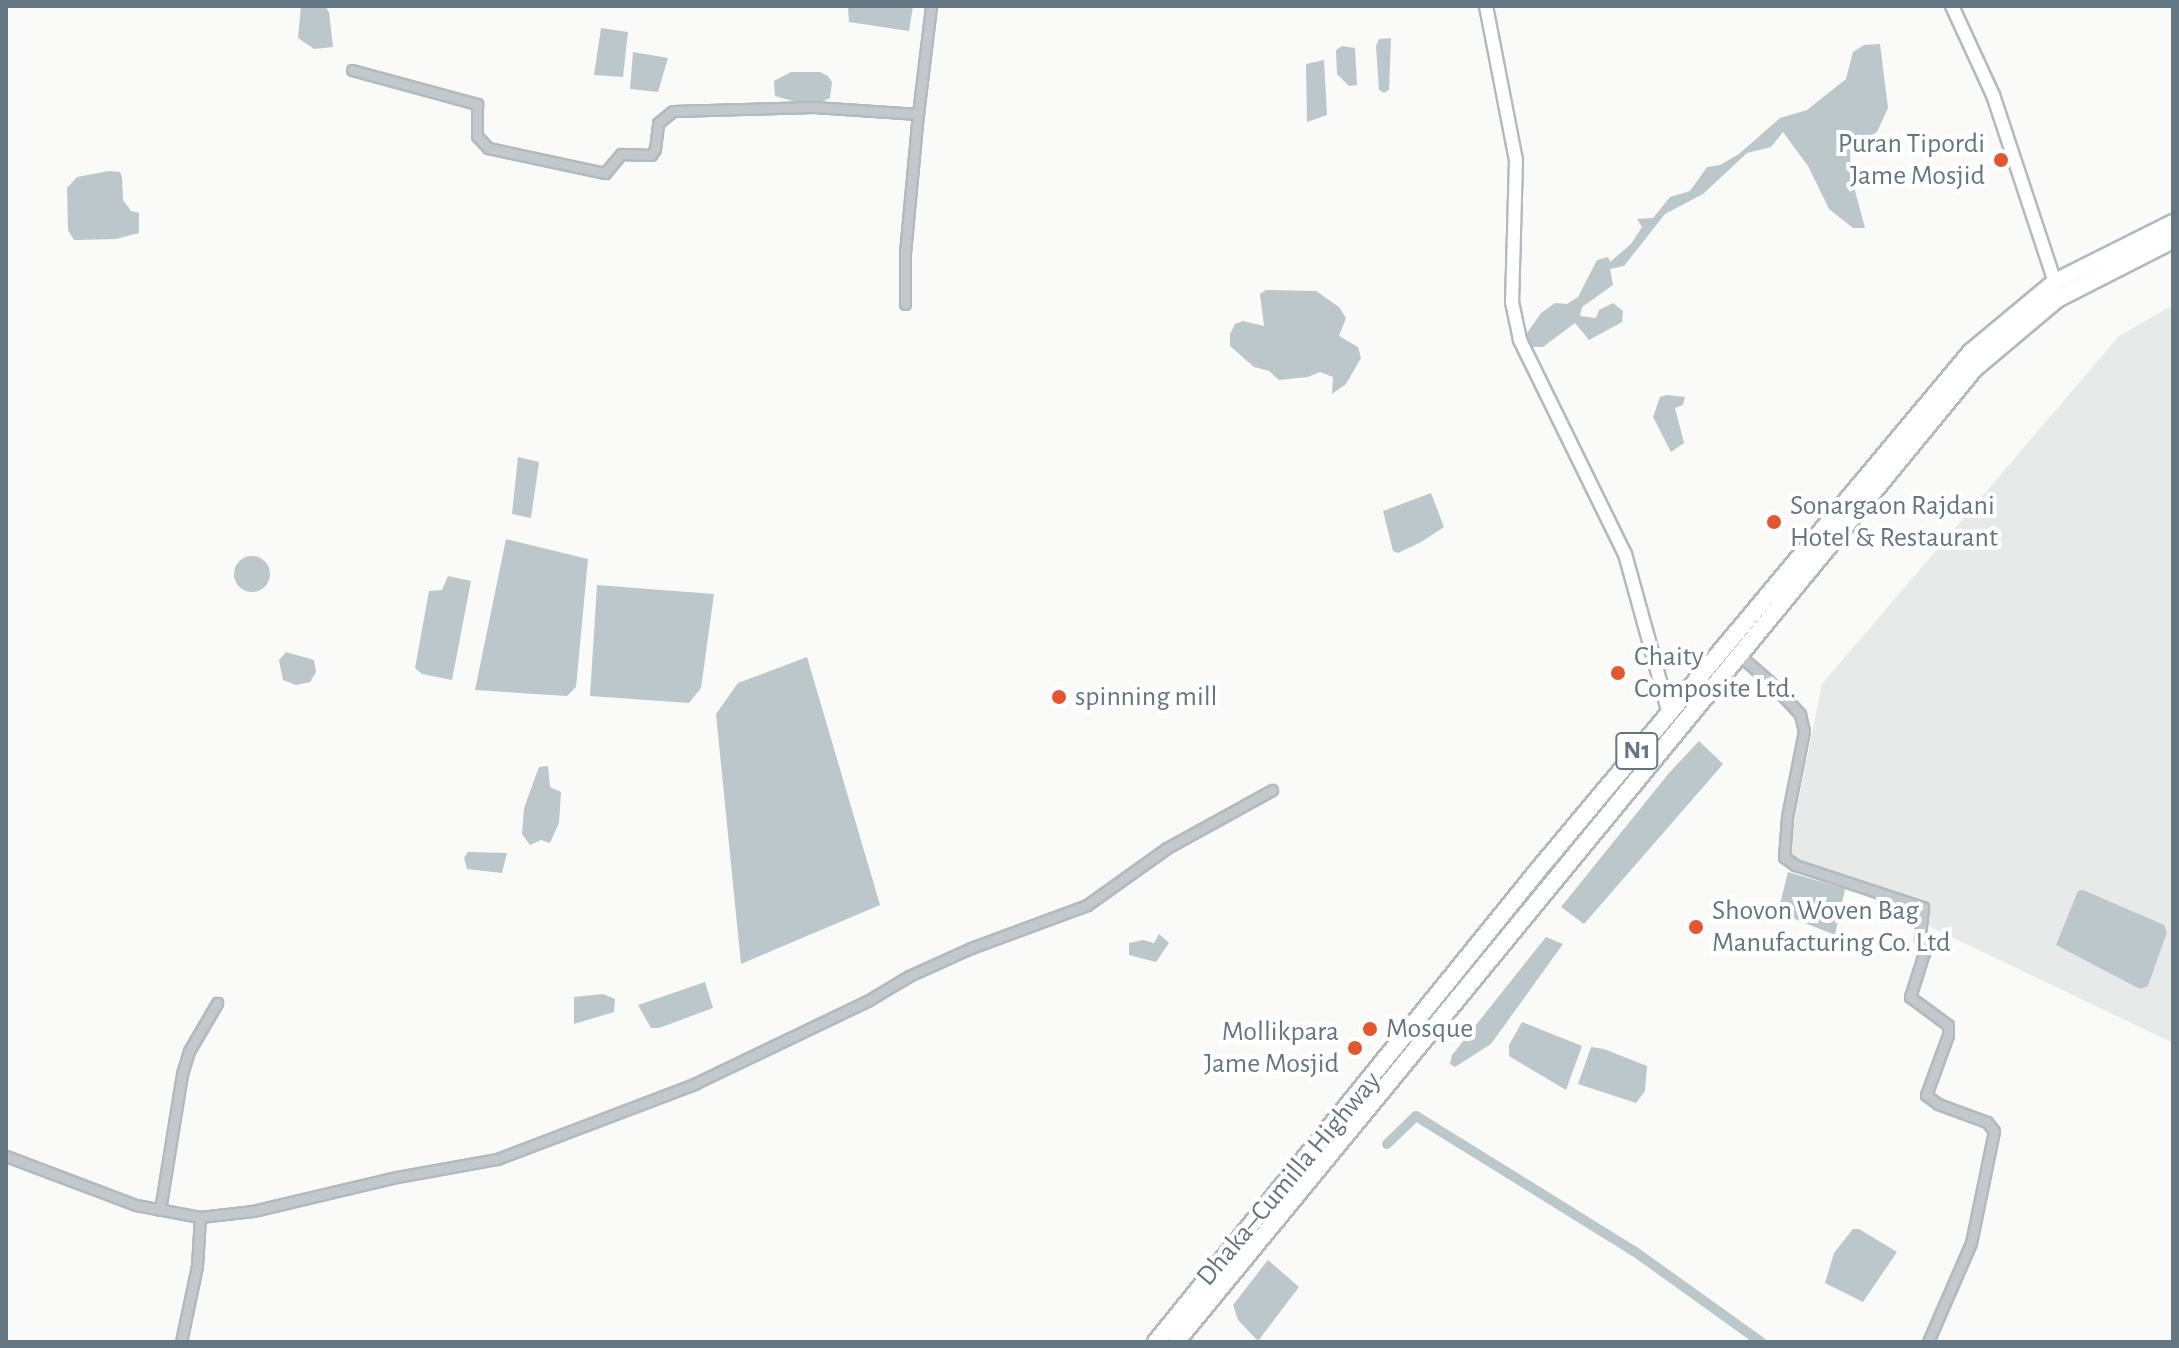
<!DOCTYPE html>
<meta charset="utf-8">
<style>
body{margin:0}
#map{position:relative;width:2179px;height:1348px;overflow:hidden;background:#fafaf8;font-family:"Alegreya Sans",sans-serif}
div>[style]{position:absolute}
.built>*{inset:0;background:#e8e9e9}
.water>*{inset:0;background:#bbc7cb}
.round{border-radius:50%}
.canal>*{height:10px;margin:-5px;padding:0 5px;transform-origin:5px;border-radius:5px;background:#bbc7cb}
.roads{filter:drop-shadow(2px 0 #b3babf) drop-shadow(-2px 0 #b3babf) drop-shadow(0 2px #b3babf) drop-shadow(0 -2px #b3babf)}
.street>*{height:9px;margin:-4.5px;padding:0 4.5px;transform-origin:4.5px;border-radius:4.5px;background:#c3c8cc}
.secondary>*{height:12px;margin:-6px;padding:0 6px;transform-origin:6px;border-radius:6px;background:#fff}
.highway>*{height:16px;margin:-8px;padding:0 8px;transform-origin:8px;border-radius:8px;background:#fff}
.dots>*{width:22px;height:22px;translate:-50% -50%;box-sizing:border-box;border:4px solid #fff;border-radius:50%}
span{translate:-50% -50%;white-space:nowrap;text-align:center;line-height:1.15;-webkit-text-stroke:8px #fff;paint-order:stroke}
.shield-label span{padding:2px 6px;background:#fff;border:2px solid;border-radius:6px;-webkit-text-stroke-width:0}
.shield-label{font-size:26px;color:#657683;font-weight:700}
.poi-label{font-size:28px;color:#657683}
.right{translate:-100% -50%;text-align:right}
.left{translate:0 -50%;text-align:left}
.street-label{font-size:28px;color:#657683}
.frame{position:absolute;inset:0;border:8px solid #657683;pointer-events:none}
</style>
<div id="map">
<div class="built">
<i style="clip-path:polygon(2173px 305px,2173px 1043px,1787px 858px,1822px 684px,2119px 336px)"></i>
</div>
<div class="water">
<i style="clip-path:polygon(301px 6px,325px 6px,329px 12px,333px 47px,314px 49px,298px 38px)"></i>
<i style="clip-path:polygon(848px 6px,913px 6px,909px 31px,849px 22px)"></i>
<i style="clip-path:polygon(601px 28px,628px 32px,623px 77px,594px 75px)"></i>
<i style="clip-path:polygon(1391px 38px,1389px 90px,1384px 93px,1379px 90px,1376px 46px,1379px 39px)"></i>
<i style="clip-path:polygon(1880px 44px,1888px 108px,1877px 132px,1850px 150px,1851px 176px,1865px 228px,1853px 228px,1829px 209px,1808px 166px,1783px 132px,1771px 147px,1747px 153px,1703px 194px,1665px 214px,1624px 266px,1610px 269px,1613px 285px,1582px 307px,1580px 316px,1596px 318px,1599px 310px,1613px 303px,1623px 311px,1622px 322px,1589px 340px,1575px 323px,1543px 347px,1527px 347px,1525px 336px,1541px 313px,1555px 303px,1567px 304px,1578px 297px,1597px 260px,1608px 257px,1610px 262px,1631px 244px,1642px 227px,1637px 219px,1653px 218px,1670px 197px,1690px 191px,1707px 167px,1720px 165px,1739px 154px,1780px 118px,1807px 110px,1846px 79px,1853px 52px,1864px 45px)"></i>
<i style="clip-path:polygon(1342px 46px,1355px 48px,1357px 85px,1349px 86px,1337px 74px,1336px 50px)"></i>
<i style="clip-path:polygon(633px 52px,668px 58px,658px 92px,630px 89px)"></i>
<i style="clip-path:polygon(1324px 60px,1327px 115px,1307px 122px,1306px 64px)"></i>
<i style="clip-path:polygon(791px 72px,820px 72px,828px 76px,832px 82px,830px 98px,821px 102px,796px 102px,775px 96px,774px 81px)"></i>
<i style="clip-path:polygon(109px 171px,120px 172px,122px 177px,123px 200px,131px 211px,139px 213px,139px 233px,116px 239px,74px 240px,68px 230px,67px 188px,77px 177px)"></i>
<i style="clip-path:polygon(1266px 290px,1316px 291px,1339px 307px,1346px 318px,1339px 336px,1358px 347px,1361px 358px,1346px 384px,1332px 394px,1333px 377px,1320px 372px,1308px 377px,1279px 380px,1269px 371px,1254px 367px,1230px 346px,1230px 334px,1235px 324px,1243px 321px,1264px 326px,1260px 294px)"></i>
<i style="clip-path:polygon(1667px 395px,1685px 397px,1683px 405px,1675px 408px,1684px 443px,1671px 452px,1653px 417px,1660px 397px)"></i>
<i style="clip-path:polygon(518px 457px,539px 462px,531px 518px,512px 514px)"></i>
<i style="clip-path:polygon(1431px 493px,1444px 527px,1421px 542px,1398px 553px,1393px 551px,1383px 511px)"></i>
<i style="clip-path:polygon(506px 539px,588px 559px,576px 687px,567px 696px,475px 690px)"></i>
<i class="round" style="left:234px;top:556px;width:36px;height:36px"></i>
<i style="clip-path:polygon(448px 576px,471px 581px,452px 680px,422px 674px,415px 668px,429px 591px,442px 590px)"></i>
<i style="clip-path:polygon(597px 585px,714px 594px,701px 688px,689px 703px,590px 696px)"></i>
<i style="clip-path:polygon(286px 652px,314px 660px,316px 672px,310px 682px,296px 685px,283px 680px,279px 660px)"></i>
<i style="clip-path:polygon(807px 657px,880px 905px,741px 964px,716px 714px,738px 683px)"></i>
<i style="clip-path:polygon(1699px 741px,1723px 764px,1711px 778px,1584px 924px,1561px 907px,1669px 773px)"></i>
<i style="clip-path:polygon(548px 766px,550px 787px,561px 792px,559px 823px,550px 843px,541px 840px,530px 845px,522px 834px,524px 808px,539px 767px)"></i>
<i style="clip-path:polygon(468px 852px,507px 853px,502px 873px,467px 869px,464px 858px)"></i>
<i style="clip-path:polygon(1788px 872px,1845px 889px,1835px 935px,1790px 917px,1780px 904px)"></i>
<i style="clip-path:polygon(2083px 890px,2164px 925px,2167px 932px,2148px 986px,2140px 989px,2056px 945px,2078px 891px)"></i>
<i style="clip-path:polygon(1159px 934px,1169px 943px,1156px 962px,1129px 955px,1129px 943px,1143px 940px,1154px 943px)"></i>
<i style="clip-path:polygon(1546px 937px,1563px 944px,1491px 1044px,1455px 1067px,1450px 1064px,1452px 1055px)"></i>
<i style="clip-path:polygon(705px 982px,713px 1008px,659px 1028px,651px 1028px,638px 1005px)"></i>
<i style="clip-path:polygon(603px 994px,615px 999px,614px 1012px,574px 1024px,574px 997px)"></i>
<i style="clip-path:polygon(1522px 1022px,1582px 1046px,1566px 1090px,1509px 1056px,1509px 1045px)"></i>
<i style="clip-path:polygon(1591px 1047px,1604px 1049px,1647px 1066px,1645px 1091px,1636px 1103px,1578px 1084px)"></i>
<i style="clip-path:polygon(1853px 1229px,1859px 1229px,1897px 1252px,1863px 1302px,1825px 1283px,1834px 1253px)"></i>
<i style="clip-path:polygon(1268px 1260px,1299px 1287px,1258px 1341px,1238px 1320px,1233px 1305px)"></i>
</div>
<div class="canal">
<i style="left:1387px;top:1144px;width:40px;rotate:-44deg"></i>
<i style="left:1416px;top:1116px;width:256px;rotate:31.8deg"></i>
<i style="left:1634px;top:1251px;width:156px;rotate:35.6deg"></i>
</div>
<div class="roads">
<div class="street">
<i style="left:352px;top:70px;width:130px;rotate:15.2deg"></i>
<i style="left:477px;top:104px;width:32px;rotate:90deg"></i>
<i style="left:477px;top:136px;width:16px;rotate:47deg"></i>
<i style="left:488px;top:148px;width:120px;rotate:12.1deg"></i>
<i style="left:605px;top:173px;width:25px;rotate:-50deg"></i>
<i style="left:621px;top:154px;width:30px;rotate:2deg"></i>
<i style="left:651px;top:155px;width:7px;rotate:-56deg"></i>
<i style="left:655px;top:149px;width:26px;rotate:-83deg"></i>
<i style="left:658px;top:123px;width:19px;rotate:-39deg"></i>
<i style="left:673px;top:111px;width:141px;rotate:-1.6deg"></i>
<i style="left:814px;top:107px;width:104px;rotate:3.9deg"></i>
<i style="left:918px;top:114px;width:109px;rotate:-83.1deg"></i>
<i style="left:905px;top:304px;width:51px;rotate:-90deg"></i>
<i style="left:905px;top:253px;width:140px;rotate:-84.7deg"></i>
<i style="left:1739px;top:655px;width:38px;rotate:41deg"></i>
<i style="left:1768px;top:680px;width:47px;rotate:46.7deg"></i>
<i style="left:1800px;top:714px;width:17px;rotate:77deg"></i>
<i style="left:1804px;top:731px;width:88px;rotate:101.2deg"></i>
<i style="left:1787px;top:817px;width:40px;rotate:94.3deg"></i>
<i style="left:1784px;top:857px;width:14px;rotate:36deg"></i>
<i style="left:1795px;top:865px;width:135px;rotate:18.2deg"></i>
<i style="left:1923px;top:907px;width:31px;rotate:96deg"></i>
<i style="left:1920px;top:938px;width:16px;rotate:75deg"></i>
<i style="left:1924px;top:953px;width:46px;rotate:107.7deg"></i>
<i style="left:1910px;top:997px;width:47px;rotate:36.4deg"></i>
<i style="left:1948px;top:1025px;width:10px;rotate:90deg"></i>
<i style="left:1948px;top:1035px;width:64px;rotate:110.1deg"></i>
<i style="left:1926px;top:1095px;width:15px;rotate:37deg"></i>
<i style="left:1938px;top:1104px;width:52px;rotate:20.2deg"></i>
<i style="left:1987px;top:1122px;width:11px;rotate:52deg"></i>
<i style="left:1994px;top:1131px;width:114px;rotate:101.6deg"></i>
<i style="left:1971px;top:1243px;width:108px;rotate:113.5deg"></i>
<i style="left:6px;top:1156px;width:139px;rotate:20.7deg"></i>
<i style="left:136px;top:1205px;width:65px;rotate:10.6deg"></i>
<i style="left:200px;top:1217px;width:53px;rotate:-6.5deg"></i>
<i style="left:253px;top:1211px;width:148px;rotate:-13.3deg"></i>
<i style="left:397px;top:1177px;width:102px;rotate:-10.2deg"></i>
<i style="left:497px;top:1159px;width:211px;rotate:-20.8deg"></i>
<i style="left:694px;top:1084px;width:194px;rotate:-25.6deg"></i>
<i style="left:869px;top:1000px;width:47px;rotate:-31deg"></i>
<i style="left:909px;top:976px;width:68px;rotate:-24.3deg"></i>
<i style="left:971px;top:948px;width:124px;rotate:-20.3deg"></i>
<i style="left:1087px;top:905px;width:98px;rotate:-35.5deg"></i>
<i style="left:1167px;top:848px;width:120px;rotate:-28.9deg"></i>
<i style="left:160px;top:1210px;width:138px;rotate:-80.8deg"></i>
<i style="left:182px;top:1074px;width:24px;rotate:-73deg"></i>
<i style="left:189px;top:1051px;width:56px;rotate:-59.7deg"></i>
<i style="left:181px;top:1342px;width:78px;rotate:-78.1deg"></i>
<i style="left:197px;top:1266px;width:49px;rotate:-86.5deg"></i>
</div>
<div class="secondary">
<i style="left:1486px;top:6px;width:157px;rotate:79deg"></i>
<i style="left:1516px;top:160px;width:142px;rotate:91.6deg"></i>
<i style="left:1512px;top:302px;width:39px;rotate:78deg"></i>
<i style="left:1520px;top:340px;width:238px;rotate:63.9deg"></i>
<i style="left:1625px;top:554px;width:166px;rotate:74.6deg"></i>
<i style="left:1952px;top:6px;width:98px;rotate:65.3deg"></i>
<i style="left:1993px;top:95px;width:197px;rotate:71.7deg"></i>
</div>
<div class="highway">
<i style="left:1156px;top:1342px;width:609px;rotate:-51deg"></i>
<i style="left:1539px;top:869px;width:674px;rotate:-50.12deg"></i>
<i style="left:1971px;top:352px;width:109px;rotate:-39.8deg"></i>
<i style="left:2055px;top:282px;width:132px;rotate:-26.6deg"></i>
<i style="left:1176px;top:1342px;width:1258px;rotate:-50.64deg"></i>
<i style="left:1974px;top:369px;width:109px;rotate:-40.1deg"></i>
<i style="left:2057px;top:299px;width:130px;rotate:-27deg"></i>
</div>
</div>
<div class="dots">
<i style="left:2001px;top:160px;background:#e4572e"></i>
<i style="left:1774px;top:522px;background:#e4572e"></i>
<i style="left:1618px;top:673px;background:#e4572e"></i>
<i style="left:1059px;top:697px;background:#e4572e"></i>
<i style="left:1696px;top:927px;background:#e4572e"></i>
<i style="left:1370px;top:1029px;background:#e4572e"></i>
<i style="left:1355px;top:1048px;background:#e4572e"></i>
</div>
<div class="shield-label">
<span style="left:1637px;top:751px">N1</span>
</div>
<div class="poi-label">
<span class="right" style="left:1985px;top:160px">Puran Tipordi<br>Jame Mosjid</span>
<span class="left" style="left:1790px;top:522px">Sonargaon Rajdani<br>Hotel &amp; Restaurant</span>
<span class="left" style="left:1634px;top:673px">Chaity<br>Composite Ltd.</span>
<span class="left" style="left:1075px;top:697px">spinning mill</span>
<span class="left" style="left:1712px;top:927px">Shovon Woven Bag<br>Manufacturing Co. Ltd</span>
<span class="left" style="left:1386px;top:1029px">Mosque</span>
<span class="right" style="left:1339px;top:1048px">Mollikpara<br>Jame Mosjid</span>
</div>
<div class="street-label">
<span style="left:1289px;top:1179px;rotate:-50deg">Dhaka–Cumilla Highway</span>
</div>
<div class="frame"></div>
</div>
